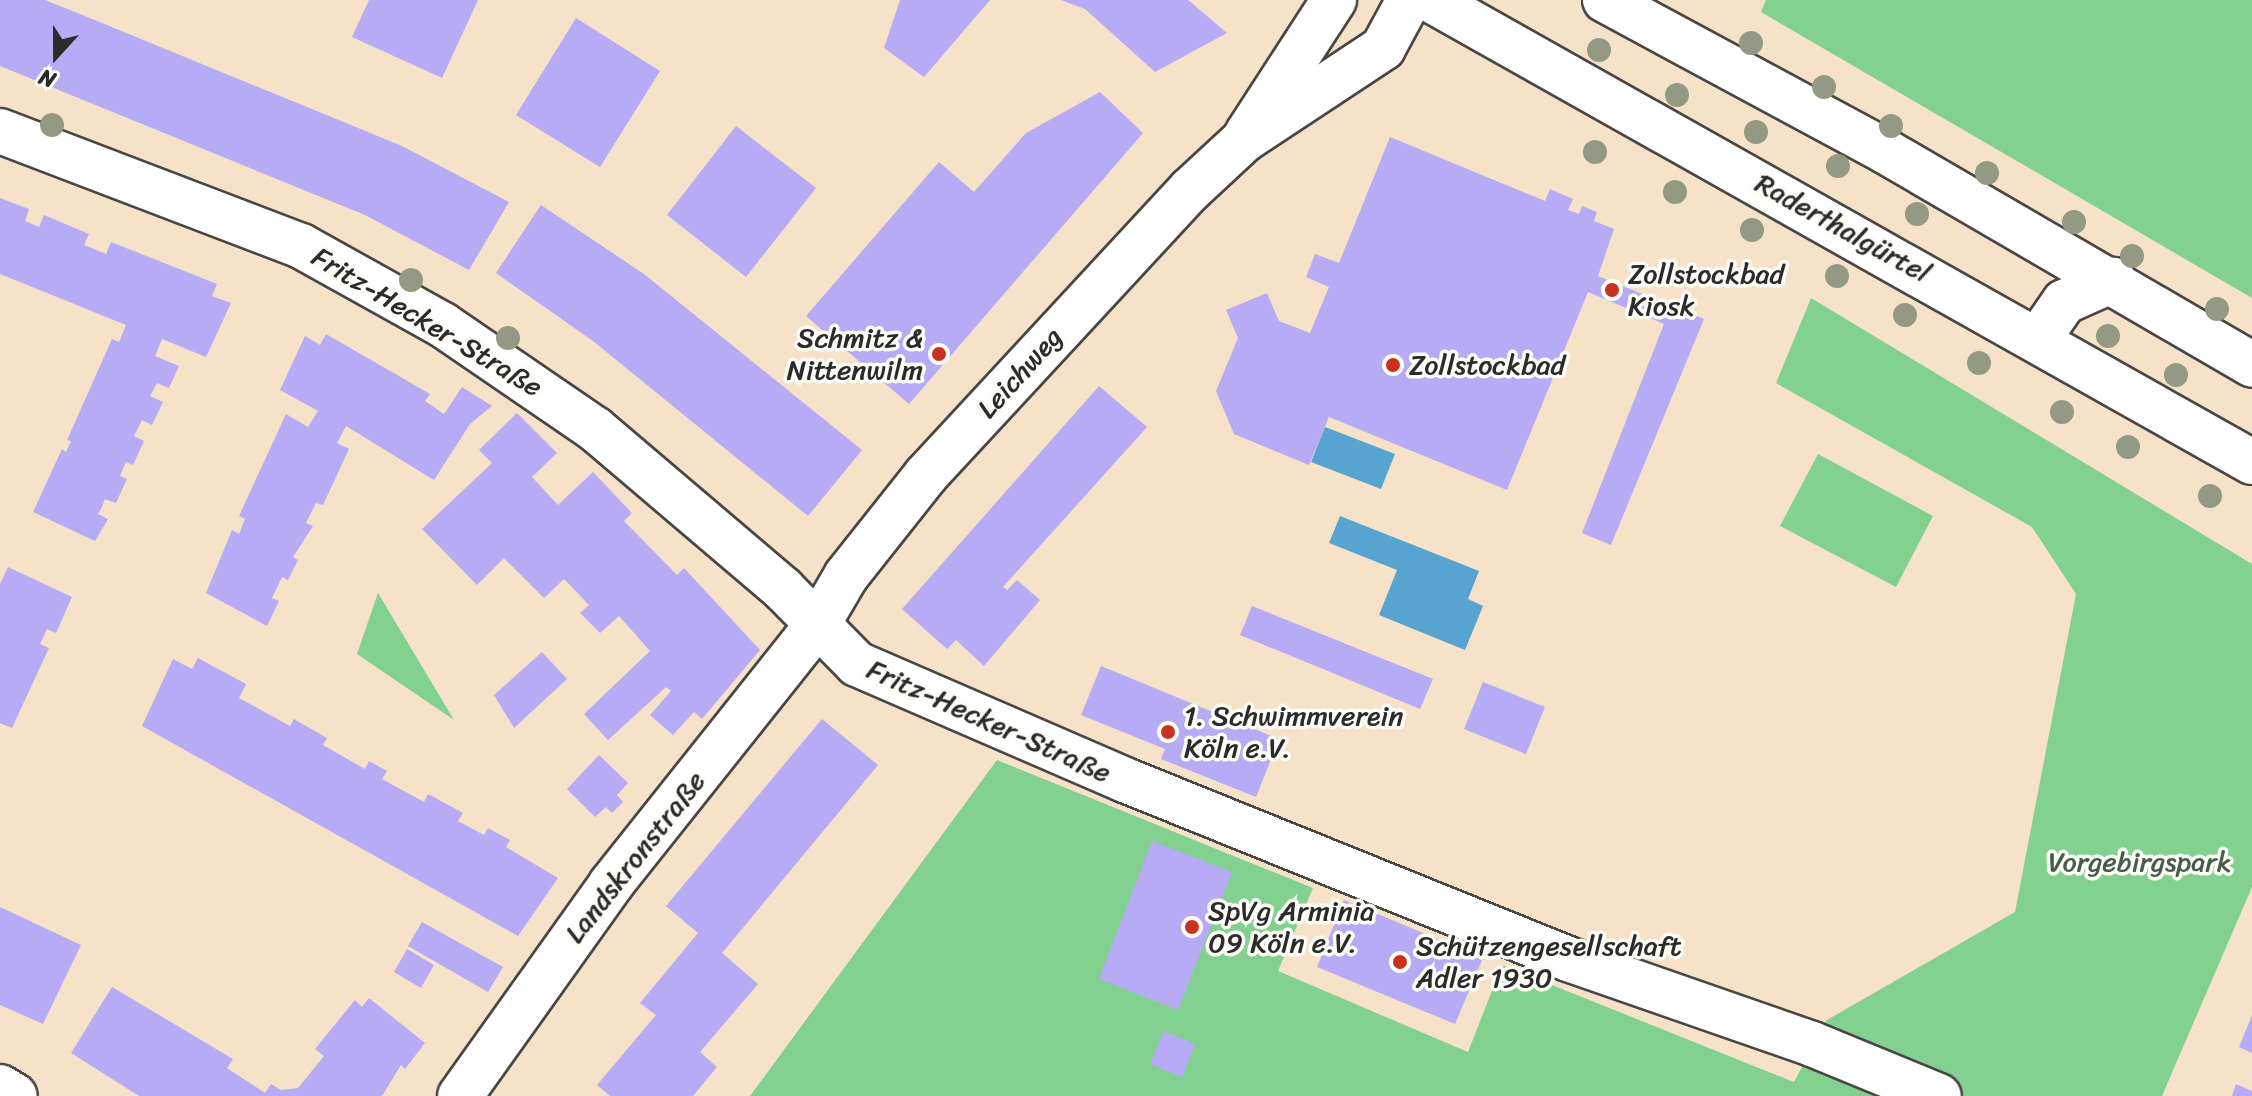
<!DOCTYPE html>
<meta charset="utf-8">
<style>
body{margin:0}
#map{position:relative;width:2252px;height:1096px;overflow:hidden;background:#f5e2c9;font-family:Sriracha,sans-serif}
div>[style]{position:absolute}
.green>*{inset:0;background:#83d191}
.water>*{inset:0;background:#56a4cf}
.building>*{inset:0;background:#b6abf4}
.roads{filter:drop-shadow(2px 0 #494643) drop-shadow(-2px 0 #494643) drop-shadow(0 2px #494643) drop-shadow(0 -2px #494643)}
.minor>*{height:44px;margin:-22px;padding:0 22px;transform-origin:22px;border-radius:22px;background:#fff}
.major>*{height:44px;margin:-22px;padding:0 22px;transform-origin:22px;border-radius:22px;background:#fff}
.trees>*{width:24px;height:24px;margin:-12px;border-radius:50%;background:#949983}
.dots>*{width:22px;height:22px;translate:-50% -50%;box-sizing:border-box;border:4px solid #fdfcf7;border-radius:50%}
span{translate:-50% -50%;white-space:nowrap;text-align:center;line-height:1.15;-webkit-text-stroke:7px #fdfcf7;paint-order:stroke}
.street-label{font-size:28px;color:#2b2b2b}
.poi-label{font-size:28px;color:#2b2b2b}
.left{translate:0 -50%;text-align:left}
.right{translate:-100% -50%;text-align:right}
.park-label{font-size:28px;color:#455d4a}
.north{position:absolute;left:16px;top:16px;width:80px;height:80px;-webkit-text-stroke:6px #fdfcf7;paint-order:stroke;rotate:201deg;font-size:22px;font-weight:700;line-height:32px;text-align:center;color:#2b2b2b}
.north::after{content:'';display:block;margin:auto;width:28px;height:36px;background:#2b2b2b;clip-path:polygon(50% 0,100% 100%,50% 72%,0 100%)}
</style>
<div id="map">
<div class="green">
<i style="clip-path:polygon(1766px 0,2252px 0,2252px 298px,1761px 12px)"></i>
<i style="clip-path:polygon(1811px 298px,2252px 564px,2252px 887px,2162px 1096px,750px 1096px,997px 760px,1313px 888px,1278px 971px,1468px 1052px,1502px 965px,1794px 1082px,1827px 1020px,2015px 912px,2076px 594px,2032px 527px,1776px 383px)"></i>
<i style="clip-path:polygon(1818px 454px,1933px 516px,1896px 587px,1780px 526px)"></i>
<i style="clip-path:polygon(378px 593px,454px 720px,357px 654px)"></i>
</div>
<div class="water">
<i style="clip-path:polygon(1325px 427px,1395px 454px,1381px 489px,1311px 462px)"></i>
<i style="clip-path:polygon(1340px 516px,1479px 571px,1468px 599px,1483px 606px,1465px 650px,1379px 615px,1397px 570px,1329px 543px)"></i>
</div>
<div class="building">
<i style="clip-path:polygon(0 0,45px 0,80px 14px,402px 146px,509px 202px,469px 270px,365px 215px,0 66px)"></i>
<i style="clip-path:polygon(369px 0,478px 0,442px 78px,352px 37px)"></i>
<i style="clip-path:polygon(900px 0,990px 0,924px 77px,884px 48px)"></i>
<i style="clip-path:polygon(1061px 0,1188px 0,1227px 33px,1155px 72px,1085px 9px)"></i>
<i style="clip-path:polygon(576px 18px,660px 71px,600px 167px,516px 115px)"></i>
<i style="clip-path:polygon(1100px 92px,1143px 133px,909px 404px,806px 316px,939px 162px,974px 192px,1026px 133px)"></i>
<i style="clip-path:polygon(736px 126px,816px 188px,746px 277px,667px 215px)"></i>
<i style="clip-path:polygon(1390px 137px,1545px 201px,1550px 189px,1573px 199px,1568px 210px,1579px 214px,1582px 206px,1597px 212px,1594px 221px,1614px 229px,1598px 276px,1704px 319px,1611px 545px,1582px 533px,1664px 324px,1588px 292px,1507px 490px,1329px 417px,1309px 465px,1234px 434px,1216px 391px,1238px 338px,1226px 310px,1267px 293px,1279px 321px,1310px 333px,1329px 287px,1306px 277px,1315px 254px,1339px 263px)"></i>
<i style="clip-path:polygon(0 198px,29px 209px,25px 221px,39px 227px,44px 215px,89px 234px,84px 245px,106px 254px,111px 242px,217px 284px,212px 296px,231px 303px,206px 357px,162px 339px,155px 356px,179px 366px,169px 388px,157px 383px,150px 396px,163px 402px,152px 425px,142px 420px,134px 436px,144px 441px,133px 465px,126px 462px,120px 476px,127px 479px,116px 503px,105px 499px,102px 507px,98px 514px,108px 519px,95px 541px,33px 512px,62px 449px,66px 452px,71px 441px,67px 440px,112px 339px,119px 342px,126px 325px,0 274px)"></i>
<i style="clip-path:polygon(541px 205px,644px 274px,862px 450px,808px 516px,593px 341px,496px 273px)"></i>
<i style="clip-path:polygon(326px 334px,430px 394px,425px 401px,444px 414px,462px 387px,492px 406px,470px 424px,434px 480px,346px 426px,337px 443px,349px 449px,323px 505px,316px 503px,306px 523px,313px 526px,293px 557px,298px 560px,288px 580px,282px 577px,272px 598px,279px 601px,267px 626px,206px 593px,232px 530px,239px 534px,245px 519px,239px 516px,286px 414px,308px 427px,318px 411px,280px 390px,305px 336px,320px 345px)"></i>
<i style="clip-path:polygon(1099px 386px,1147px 427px,1003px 587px,1007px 590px,1017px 580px,1040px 600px,984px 666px,956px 640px,947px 649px,902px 609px)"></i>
<i style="clip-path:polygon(517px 413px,557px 453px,532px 477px,558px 505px,593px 472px,632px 513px,624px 521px,677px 575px,684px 568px,760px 650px,702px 719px,694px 712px,673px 735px,650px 715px,671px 691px,666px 687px,608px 740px,584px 714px,650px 651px,619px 616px,600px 633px,580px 613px,589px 605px,564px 579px,544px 598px,504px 558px,477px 585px,422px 529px,492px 463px,479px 450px)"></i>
<i style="clip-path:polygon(8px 567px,72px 597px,56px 633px,47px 629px,40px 644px,49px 648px,12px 728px,0 723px,0 584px)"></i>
<i style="clip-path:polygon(1252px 606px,1433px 679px,1420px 709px,1240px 635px)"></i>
<i style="clip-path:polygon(542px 652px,567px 679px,514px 728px,494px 695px)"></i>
<i style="clip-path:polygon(198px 658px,246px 684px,239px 698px,290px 726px,294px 719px,327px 738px,323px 745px,365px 769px,369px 761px,387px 771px,382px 779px,424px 802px,428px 794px,463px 813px,458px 821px,484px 835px,488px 828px,510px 840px,506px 847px,558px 878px,518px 936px,142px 726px,173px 659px,192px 669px)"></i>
<i style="clip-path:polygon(1101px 666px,1279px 739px,1256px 797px,1161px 759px,1165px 749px,1081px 715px)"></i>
<i style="clip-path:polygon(1483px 682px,1545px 707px,1526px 754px,1464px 729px)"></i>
<i style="clip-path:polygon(822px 719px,878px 765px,722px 953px,758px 984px,700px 1052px,717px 1067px,693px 1096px,610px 1096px,597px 1085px,656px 1015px,640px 1003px,698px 933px,666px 906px)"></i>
<i style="clip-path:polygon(599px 755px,628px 783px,617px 795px,623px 802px,612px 813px,606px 807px,595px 817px,567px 789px)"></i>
<i style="clip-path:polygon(1152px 841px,1232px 872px,1178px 1010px,1099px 979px)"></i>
<i style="clip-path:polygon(1344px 900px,1483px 958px,1455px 1024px,1317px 967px)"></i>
<i style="clip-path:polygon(0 907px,81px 945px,43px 1024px,0 1005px)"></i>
<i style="clip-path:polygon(422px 922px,503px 967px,488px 992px,408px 946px)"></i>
<i style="clip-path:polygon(407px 949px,434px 965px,421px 988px,394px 972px)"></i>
<i style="clip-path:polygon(112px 987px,233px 1059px,227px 1068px,265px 1093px,271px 1084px,281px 1090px,298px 1088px,324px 1056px,315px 1049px,355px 1000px,362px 1007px,369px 998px,425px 1043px,405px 1069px,401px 1065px,382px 1096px,139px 1096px,71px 1053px)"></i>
<i style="clip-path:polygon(2252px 1015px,2252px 1053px,2239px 1047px)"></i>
<i style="clip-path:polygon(1164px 1031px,1195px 1044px,1182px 1077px,1150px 1064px)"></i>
<i style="clip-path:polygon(2236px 1084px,2252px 1091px,2252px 1096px,2232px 1096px)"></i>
</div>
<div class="roads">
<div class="minor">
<i style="left:0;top:131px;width:322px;rotate:20.9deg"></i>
<i style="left:301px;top:246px;width:162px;rotate:29.1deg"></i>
<i style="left:443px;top:325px;width:184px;rotate:34.4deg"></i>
<i style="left:595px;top:429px;width:247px;rotate:40.4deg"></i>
<i style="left:783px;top:589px;width:105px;rotate:45.4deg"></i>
<i style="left:857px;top:664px;width:292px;rotate:23.4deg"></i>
<i style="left:1125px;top:780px;width:478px;rotate:22deg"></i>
<i style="left:1568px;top:959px;width:258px;rotate:19.2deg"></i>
<i style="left:1812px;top:1044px;width:137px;rotate:22.3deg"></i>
<i style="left:1247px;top:134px;width:160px;rotate:-57deg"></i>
<i style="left:0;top:1087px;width:17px;rotate:31deg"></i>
<i style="left:460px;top:1096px;width:260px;rotate:-54.5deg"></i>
<i style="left:611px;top:884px;width:332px;rotate:-51.5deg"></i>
<i style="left:818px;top:624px;width:56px;rotate:-59.7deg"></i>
<i style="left:846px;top:576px;width:129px;rotate:-51.6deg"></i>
<i style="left:926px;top:475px;width:388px;rotate:-47.2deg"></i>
<i style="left:1190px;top:190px;width:74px;rotate:-42.8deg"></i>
<i style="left:1244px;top:140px;width:167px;rotate:-33.5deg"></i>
<i style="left:1383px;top:48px;width:55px;rotate:-61.6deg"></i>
</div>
<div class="major">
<i style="left:1431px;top:0;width:942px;rotate:29.37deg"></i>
<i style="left:1605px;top:0;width:318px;rotate:28.3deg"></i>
<i style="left:1885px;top:151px;width:425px;rotate:30.2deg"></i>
<i style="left:2039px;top:338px;width:44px;rotate:-55.2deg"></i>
<i style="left:2064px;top:302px;width:54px;rotate:-24.2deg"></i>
</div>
</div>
<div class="trees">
<i style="left:1751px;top:43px"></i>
<i style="left:1599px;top:50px"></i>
<i style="left:1824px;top:87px"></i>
<i style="left:1677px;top:95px"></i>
<i style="left:52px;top:125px"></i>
<i style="left:1891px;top:126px"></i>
<i style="left:1756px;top:132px"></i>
<i style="left:1595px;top:152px"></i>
<i style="left:1838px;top:166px"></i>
<i style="left:1987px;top:173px"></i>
<i style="left:1675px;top:192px"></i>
<i style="left:1917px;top:214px"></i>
<i style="left:2074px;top:222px"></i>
<i style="left:1752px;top:230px"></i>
<i style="left:2132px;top:256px"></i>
<i style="left:1837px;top:276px"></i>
<i style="left:411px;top:280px"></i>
<i style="left:2217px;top:309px"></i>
<i style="left:1905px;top:315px"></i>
<i style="left:2108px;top:336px"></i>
<i style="left:508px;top:338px"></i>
<i style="left:1979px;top:363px"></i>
<i style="left:2176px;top:375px"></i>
<i style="left:2062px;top:412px"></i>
<i style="left:2128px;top:447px"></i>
<i style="left:2210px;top:496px"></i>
</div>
<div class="dots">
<i style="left:1612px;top:290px;background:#c8321e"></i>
<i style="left:939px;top:354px;background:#c8321e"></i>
<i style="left:1393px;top:365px;background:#c8321e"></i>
<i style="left:1168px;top:732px;background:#c8321e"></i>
<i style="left:1192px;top:927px;background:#c8321e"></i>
<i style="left:1400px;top:962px;background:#c8321e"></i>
</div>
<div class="street-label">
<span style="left:1843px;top:228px;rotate:29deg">Raderthalgürtel</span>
<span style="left:427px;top:322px;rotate:31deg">Fritz-Hecker-Straße</span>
<span style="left:1020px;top:373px;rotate:-48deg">Leichweg</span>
<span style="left:989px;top:721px;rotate:24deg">Fritz-Hecker-Straße</span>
<span style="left:635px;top:857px;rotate:-52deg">Landskronstraße</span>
</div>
<div class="poi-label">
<span class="left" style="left:1628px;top:290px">Zollstockbad<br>Kiosk</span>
<span class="right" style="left:923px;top:354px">Schmitz &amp;<br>Nittenwilm</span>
<span class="left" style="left:1409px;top:365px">Zollstockbad</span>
<span class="left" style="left:1184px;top:732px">1. Schwimmverein<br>Köln e.V.</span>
<span class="left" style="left:1208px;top:927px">SpVg Arminia<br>09 Köln e.V.</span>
<span class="left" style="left:1416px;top:962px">Schützengesellschaft<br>Adler 1930</span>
</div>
<div class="park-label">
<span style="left:2140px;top:862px">Vorgebirgspark</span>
</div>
<div class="north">N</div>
</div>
